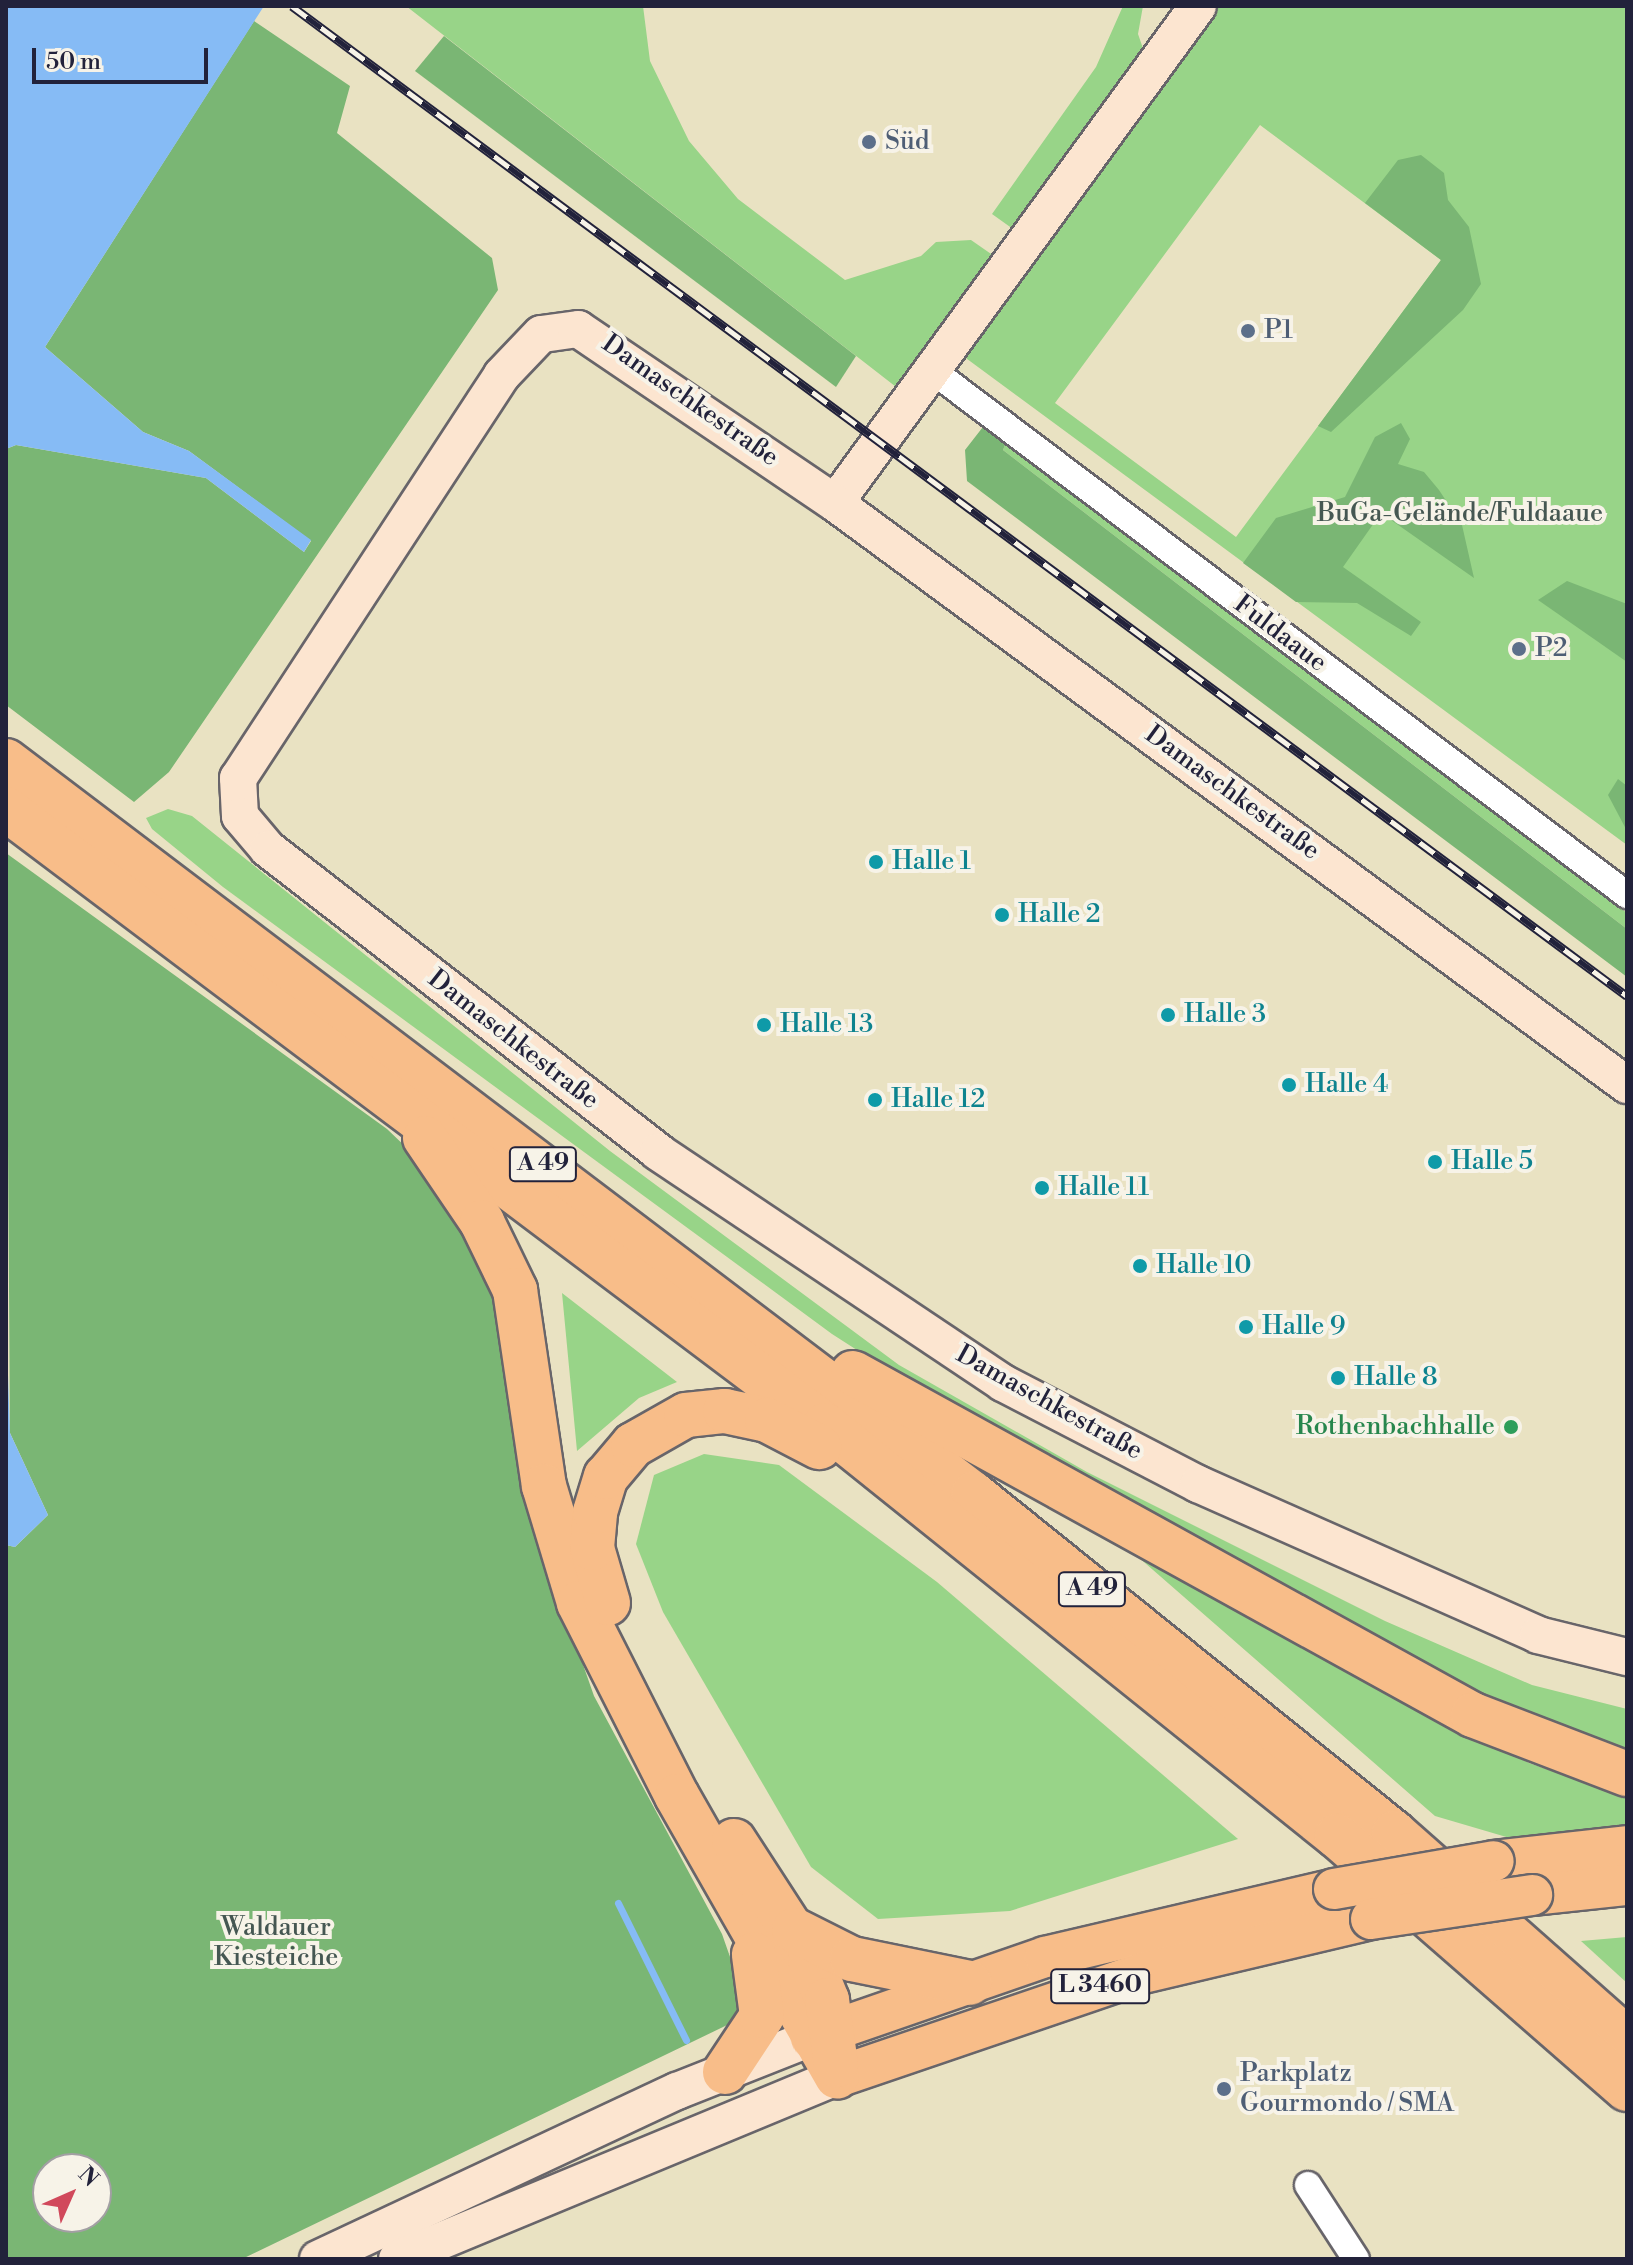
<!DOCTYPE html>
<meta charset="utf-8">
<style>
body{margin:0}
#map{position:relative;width:1633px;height:2265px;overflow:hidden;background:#e9e2c2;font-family:"Libre Bodoni",serif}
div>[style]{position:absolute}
.green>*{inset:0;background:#98d488}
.forest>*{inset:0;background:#7ab674}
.water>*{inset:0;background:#86bbf5}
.stream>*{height:7px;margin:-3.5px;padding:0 3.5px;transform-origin:3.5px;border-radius:3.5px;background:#86bbf5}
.roads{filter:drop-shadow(2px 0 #68656a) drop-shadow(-2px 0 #68656a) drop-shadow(0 2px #68656a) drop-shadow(0 -2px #68656a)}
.street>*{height:26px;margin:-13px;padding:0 13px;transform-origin:13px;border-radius:13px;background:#fff}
.secondary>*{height:36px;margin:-18px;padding:0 18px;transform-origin:18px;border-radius:18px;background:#fce5d0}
.primary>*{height:40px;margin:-20px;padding:0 20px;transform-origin:20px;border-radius:20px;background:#f8bd89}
.highway>*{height:44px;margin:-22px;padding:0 22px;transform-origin:22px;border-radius:22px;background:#f8bd89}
.rail>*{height:9px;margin-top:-4.5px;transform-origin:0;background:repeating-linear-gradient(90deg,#f7f3e8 0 18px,#22223b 0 36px);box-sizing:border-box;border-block:2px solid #22223b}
.bridges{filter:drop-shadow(2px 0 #68656a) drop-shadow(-2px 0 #68656a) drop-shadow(0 2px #68656a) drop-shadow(0 -2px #68656a)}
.primary-bridge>*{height:40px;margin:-20px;padding:0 20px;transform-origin:20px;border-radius:20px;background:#f8bd89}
.dots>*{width:22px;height:22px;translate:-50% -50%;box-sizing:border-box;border:4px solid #f7f3e8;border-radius:50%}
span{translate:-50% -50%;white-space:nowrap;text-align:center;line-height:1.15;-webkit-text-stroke:8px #f7f3e8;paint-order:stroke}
.shield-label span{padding:2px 6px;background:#f7f3e8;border:2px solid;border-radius:6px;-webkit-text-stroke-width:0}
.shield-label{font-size:24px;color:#22223b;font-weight:700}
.service-label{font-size:26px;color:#4e5e75}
.left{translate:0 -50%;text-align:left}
.street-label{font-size:26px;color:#22223b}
.park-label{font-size:26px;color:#455752}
.culture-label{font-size:26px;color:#0d838f}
.leisure-label{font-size:26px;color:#27864d}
.right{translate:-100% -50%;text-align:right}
.frame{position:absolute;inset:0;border:8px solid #22223b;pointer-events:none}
.north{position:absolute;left:32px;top:2153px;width:80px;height:80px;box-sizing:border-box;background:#f7f3e8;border:2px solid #a29fa3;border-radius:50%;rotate:45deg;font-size:22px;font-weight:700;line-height:32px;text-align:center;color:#22223b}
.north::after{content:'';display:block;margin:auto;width:28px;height:36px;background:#d1495b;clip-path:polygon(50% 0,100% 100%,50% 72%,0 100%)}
.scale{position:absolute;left:32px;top:48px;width:176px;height:36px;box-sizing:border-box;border:4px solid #22223b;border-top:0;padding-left:10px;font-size:24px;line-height:28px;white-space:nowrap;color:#22223b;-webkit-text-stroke:6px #f7f3e8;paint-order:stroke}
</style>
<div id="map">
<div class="green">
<i style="clip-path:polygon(406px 6px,643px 6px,650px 61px,689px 141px,738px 199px,845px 280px,921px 256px,936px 242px,971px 240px,994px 256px,900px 390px)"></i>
<i style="clip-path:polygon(1123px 6px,1143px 6px,1138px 34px,1146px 57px,1013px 229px,992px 214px,1096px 67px)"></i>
<i style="clip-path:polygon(evenodd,1218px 6px,1627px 6px,1627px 845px,959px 353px,1218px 6px,1260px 125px,1441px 260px,1236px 537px,1055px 403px,1260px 125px)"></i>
<i style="clip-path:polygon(1007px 440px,1627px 913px,1627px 929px,1003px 450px)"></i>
<i style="clip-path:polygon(168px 809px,192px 816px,610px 1151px,899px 1365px,1087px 1472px,1385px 1621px,1532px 1685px,1627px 1709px,1627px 1754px,1464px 1690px,983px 1431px,832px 1334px,223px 887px,152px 829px,146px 818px)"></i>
<i style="clip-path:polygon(562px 1293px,677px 1382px,639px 1398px,577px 1451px)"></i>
<i style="clip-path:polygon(704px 1454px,779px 1465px,937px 1582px,1238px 1839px,1010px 1911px,878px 1919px,811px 1867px,663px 1612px,636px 1544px,654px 1475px)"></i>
<i style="clip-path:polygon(1137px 1556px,1529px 1763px,1627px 1797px,1627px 1828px,1520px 1841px,1435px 1816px)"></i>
<i style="clip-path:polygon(1627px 1937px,1627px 1983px,1581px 1941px)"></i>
</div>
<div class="forest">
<i style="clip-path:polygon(254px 21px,350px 86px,337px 133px,492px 258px,498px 290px,169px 772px,134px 802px,6px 705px,6px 449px,16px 445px,206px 478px,304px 552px,311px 541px,189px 451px,143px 432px,45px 347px)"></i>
<i style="clip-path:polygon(444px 36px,856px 356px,836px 387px,415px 71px)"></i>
<i style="clip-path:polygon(1421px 155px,1444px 173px,1448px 200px,1469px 227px,1481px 284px,1463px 310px,1331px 432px,1318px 426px,1441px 260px,1365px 203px,1398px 160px)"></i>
<i style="clip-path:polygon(986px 423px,1007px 440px,1003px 450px,1627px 929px,1627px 977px,967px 481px,965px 450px)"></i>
<i style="clip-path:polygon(1401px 423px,1410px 439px,1398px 464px,1424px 472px,1439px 490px,1462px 525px,1474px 578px,1381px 513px,1343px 567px,1421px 622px,1411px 636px,1357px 603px,1296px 602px,1243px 563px,1276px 518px,1345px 497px,1375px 437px)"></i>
<i style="clip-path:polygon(1567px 581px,1627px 604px,1627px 662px,1538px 600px)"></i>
<i style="clip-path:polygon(1618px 779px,1627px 786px,1627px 831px,1608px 795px)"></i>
<i style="clip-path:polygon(evenodd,6px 853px,387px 1129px,431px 1171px,488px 1266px,512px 1336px,524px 1496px,594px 1696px,722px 1934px,750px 2014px,242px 2259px,6px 2259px,6px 1545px,15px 1547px,48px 1515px,10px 1433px,6px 853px,48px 2169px,96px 2169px,96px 2217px,48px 2217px,48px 2169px)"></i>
</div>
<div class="water">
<i style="clip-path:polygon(6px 6px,264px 6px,45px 347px,143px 432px,189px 451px,311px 540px,304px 552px,206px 478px,16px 445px,6px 449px)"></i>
<i style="clip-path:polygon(6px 1316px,10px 1433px,48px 1515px,15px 1547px,6px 1545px)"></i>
</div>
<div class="stream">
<i style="left:618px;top:1903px;width:153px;rotate:63.6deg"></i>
</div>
<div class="roads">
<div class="street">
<i style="left:933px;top:371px;width:870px;rotate:37.05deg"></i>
<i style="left:1308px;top:2185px;width:88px;rotate:57deg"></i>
</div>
<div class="secondary">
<i style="left:835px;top:503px;width:615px;rotate:-53.86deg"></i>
<i style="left:1627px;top:1085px;width:983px;rotate:-143.69deg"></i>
<i style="left:835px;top:503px;width:310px;rotate:-145.9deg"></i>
<i style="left:578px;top:329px;width:37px;rotate:172deg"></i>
<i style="left:541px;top:334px;width:57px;rotate:133.6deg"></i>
<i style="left:502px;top:375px;width:482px;rotate:123.2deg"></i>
<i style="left:238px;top:778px;width:38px;rotate:87deg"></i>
<i style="left:240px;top:816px;width:43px;rotate:49.7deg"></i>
<i style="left:268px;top:849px;width:494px;rotate:37.8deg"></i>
<i style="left:658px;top:1152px;width:415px;rotate:33.8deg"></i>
<i style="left:1003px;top:1383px;width:220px;rotate:27.4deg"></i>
<i style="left:1198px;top:1484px;width:372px;rotate:23.9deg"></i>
<i style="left:1538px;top:1635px;width:92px;rotate:13.9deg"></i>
<i style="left:318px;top:2259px;width:396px;rotate:-25.1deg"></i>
<i style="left:677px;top:2091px;width:144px;rotate:-21.6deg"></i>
<i style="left:397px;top:2259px;width:476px;rotate:-22.5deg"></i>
</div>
<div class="primary">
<i style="left:1494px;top:1861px;width:134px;rotate:-6.4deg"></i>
<i style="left:1532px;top:1895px;width:96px;rotate:-6deg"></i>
<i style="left:811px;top:2038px;width:248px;rotate:-19.1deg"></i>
<i style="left:1045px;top:1957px;width:297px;rotate:-13.2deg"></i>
<i style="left:837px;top:2077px;width:319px;rotate:-18.8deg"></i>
<i style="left:1139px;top:1974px;width:238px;rotate:-13.3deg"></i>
</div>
<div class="highway">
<i style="left:6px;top:761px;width:1213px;rotate:37.16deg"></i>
<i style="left:973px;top:1494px;width:541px;rotate:38.84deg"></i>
<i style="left:1394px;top:1833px;width:311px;rotate:41.5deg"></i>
<i style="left:6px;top:809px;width:1025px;rotate:36.95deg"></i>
<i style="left:825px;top:1425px;width:657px;rotate:38.76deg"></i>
<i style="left:1337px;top:1836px;width:385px;rotate:41.1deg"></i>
<i style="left:425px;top:1138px;width:102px;rotate:55.8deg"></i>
<i style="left:482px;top:1222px;width:76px;rotate:64.1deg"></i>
<i style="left:515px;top:1290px;width:198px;rotate:81.6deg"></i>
<i style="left:544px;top:1486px;width:122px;rotate:73.3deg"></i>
<i style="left:579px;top:1603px;width:216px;rotate:63.1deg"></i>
<i style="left:677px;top:1796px;width:323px;rotate:60.3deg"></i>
<i style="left:853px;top:1373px;width:708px;rotate:28.88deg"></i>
<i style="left:1473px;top:1715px;width:165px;rotate:21deg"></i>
<i style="left:608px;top:1603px;width:57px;rotate:-106.2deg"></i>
<i style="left:592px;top:1548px;width:36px;rotate:-85deg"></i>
<i style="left:595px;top:1512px;width:37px;rotate:-73deg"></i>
<i style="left:606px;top:1477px;width:42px;rotate:-49.8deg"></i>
<i style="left:633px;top:1445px;width:61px;rotate:-29.5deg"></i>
<i style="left:686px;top:1415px;width:39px;rotate:-6deg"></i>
<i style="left:725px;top:1411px;width:43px;rotate:12.1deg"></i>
<i style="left:767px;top:1420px;width:59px;rotate:27.4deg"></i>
<i style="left:734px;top:1841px;width:140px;rotate:57deg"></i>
<i style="left:810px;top:1958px;width:45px;rotate:68deg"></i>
<i style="left:827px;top:2000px;width:66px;rotate:82.1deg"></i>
<i style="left:794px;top:1930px;width:65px;rotate:26.6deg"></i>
<i style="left:852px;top:1959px;width:120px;rotate:11.5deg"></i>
<i style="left:725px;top:2072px;width:67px;rotate:-56.5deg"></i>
<i style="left:762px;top:2016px;width:62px;rotate:-97.5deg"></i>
</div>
</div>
<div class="rail">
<i style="left:292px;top:6px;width:1662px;rotate:36.56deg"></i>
</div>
<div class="bridges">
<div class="primary-bridge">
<i style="left:1334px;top:1889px;width:162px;rotate:-9.9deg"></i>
<i style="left:1371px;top:1919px;width:163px;rotate:-8.5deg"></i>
</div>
</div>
<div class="dots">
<i style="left:869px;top:142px;background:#5c6f8a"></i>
<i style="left:1248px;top:331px;background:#5c6f8a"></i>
<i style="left:1519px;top:649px;background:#5c6f8a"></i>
<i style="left:876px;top:862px;background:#0f9aa8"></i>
<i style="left:1002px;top:915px;background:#0f9aa8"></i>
<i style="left:1168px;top:1015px;background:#0f9aa8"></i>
<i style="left:764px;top:1025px;background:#0f9aa8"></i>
<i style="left:1289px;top:1085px;background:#0f9aa8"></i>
<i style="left:875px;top:1100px;background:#0f9aa8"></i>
<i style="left:1435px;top:1162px;background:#0f9aa8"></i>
<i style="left:1042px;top:1188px;background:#0f9aa8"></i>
<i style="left:1140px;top:1266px;background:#0f9aa8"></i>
<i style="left:1246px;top:1327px;background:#0f9aa8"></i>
<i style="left:1338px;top:1378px;background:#0f9aa8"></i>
<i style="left:1511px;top:1427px;background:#2e9e5b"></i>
<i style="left:1224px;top:2089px;background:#5c6f8a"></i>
</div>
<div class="shield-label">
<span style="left:543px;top:1164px">A 49</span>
<span style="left:1092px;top:1589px">A 49</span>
<span style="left:1100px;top:1986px">L 3460</span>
</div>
<div class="service-label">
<span class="left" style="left:885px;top:142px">Süd</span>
<span class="left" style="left:1264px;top:331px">P1</span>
<span class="left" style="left:1535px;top:649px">P2</span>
<span class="left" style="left:1240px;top:2089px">Parkplatz<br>Gourmondo / SMA</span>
</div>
<div class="street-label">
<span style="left:690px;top:401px;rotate:35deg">Damaschkestraße</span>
<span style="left:1280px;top:634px;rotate:37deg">Fuldaaue</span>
<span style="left:1232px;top:793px;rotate:36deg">Damaschkestraße</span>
<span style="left:513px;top:1040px;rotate:38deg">Damaschkestraße</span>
<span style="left:1049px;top:1403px;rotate:29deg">Damaschkestraße</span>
</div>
<div class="park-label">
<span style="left:1460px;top:514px">BuGa-Gelände/Fuldaaue</span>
<span style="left:276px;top:1943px">Waldauer<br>Kiesteiche</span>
</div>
<div class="culture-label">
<span class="left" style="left:892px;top:862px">Halle 1</span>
<span class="left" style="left:1018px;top:915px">Halle 2</span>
<span class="left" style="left:1184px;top:1015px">Halle 3</span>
<span class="left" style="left:780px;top:1025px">Halle 13</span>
<span class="left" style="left:1305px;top:1085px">Halle 4</span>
<span class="left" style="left:891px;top:1100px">Halle 12</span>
<span class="left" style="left:1451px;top:1162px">Halle 5</span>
<span class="left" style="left:1058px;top:1188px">Halle 11</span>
<span class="left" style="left:1156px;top:1266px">Halle 10</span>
<span class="left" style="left:1262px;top:1327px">Halle 9</span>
<span class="left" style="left:1354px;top:1378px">Halle 8</span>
</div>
<div class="leisure-label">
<span class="right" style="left:1495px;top:1427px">Rothenbachhalle</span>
</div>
<div class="frame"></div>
<div class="north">N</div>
<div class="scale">50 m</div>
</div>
